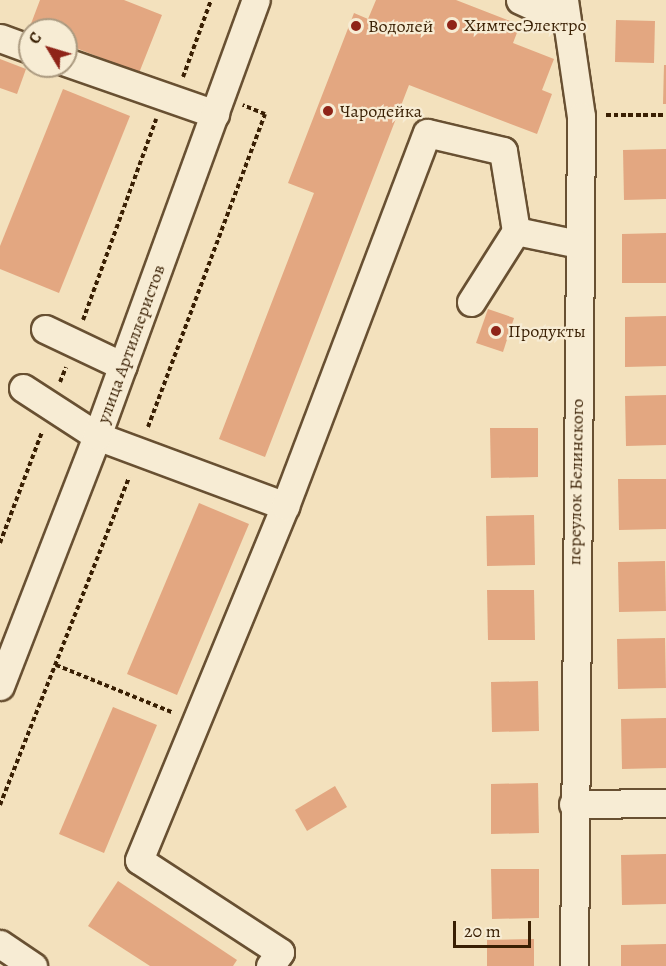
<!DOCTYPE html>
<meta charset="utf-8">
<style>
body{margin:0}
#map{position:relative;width:666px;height:966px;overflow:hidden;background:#f3e1bd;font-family:Alegreya,serif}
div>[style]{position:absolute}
.building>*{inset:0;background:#e3a781}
.path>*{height:4px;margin-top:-2px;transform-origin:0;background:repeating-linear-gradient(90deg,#391f03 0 4.5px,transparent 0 7.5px)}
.roads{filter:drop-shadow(2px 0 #685032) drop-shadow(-2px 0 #685032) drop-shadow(0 2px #685032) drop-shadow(0 -2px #685032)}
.minor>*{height:27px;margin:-13.5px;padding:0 13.5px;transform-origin:13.5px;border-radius:13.5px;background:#f7ecd4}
.dots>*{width:16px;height:16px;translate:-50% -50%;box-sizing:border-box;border:3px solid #f7ecd4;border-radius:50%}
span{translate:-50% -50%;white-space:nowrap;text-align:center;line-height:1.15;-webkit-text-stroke:4.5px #f7ecd4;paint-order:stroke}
.poi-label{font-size:18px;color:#391f03}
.left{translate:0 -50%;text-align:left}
.street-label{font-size:18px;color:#391f03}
.north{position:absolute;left:18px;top:18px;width:60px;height:60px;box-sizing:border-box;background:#f7ecd4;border:2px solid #ab9a80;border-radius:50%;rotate:308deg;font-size:16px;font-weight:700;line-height:24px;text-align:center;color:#391f03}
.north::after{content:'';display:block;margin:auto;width:21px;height:27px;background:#8f2418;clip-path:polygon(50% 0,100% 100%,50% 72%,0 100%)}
.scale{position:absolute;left:453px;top:921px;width:78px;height:27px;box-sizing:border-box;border:3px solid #391f03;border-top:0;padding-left:8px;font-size:18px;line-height:21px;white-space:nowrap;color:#391f03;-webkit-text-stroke:4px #f7ecd4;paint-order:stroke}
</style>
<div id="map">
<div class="building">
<i style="clip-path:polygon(40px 0,124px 0,162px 15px,139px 73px,66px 44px,66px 30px,29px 29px)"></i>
<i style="clip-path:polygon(376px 0,456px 0,520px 25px,513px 43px,554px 59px,542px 90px,552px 94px,537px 134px,409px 85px,265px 457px,219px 439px,314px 193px,288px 183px,354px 13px,368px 19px)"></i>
<i style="clip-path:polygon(616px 20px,655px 21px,654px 63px,615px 62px)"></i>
<i style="clip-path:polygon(0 59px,26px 69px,17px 94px,0 88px)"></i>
<i style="clip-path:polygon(664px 65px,666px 65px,666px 104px,663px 104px)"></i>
<i style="clip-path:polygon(63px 89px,130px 116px,59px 293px,0 269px,0 246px)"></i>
<i style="clip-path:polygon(666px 149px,666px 199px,624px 200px,623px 150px)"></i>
<i style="clip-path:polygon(666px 233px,666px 283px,622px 283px,622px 234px)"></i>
<i style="clip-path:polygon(488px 309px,514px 318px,503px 352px,476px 343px)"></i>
<i style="clip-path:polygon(666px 316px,666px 366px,625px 367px,625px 317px)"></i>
<i style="clip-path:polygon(666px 395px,666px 445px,626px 446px,625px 396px)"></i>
<i style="clip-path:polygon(490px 428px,538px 428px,538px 477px,491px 478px)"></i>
<i style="clip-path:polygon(618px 479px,666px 479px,666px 529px,619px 530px)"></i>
<i style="clip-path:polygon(199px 503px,249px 524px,177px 695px,127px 674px)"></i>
<i style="clip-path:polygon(534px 515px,535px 565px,487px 566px,486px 516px)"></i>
<i style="clip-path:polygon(665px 561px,666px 611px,619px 612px,618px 562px)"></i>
<i style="clip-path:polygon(487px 590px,534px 590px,535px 640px,488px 640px)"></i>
<i style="clip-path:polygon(665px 638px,666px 688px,618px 689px,617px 639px)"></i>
<i style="clip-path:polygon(538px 681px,539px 731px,492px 732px,491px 682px)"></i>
<i style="clip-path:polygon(113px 707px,157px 725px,104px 853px,59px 834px)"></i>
<i style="clip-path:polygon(666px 718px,666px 768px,622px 769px,621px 719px)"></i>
<i style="clip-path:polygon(538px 783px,539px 833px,491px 834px,491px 784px)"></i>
<i style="clip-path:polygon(335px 786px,347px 807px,307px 831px,295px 810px)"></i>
<i style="clip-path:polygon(666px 854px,666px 904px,622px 905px,621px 855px)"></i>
<i style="clip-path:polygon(491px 869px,539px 869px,539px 918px,492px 919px)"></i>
<i style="clip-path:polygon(118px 881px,237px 960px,233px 966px,150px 966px,88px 926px)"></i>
<i style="clip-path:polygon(534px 939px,534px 966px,487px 966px,487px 940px)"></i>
<i style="clip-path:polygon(666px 944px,666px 966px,621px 966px,621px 945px)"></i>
</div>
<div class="path">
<i style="left:183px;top:77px;width:82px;rotate:-70deg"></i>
<i style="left:606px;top:115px;width:60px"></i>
<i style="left:83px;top:320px;width:214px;rotate:-70deg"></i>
<i style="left:60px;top:382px;width:16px;rotate:-68deg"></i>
<i style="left:148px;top:427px;width:334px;rotate:-69.5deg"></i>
<i style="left:265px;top:114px;width:24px;rotate:-158deg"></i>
<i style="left:0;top:543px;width:119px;rotate:-69.3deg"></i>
<i style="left:56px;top:665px;width:125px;rotate:22.1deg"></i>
<i style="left:0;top:805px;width:352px;rotate:-68.5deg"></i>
</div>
<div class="roads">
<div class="minor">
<i style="left:520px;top:0;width:51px;rotate:24.5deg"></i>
<i style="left:564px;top:0;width:117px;rotate:81.7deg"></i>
<i style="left:581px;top:116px;width:850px;rotate:90.47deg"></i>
<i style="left:0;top:38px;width:32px;rotate:20deg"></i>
<i style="left:66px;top:62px;width:158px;rotate:19.2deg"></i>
<i style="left:471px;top:302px;width:84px;rotate:-57.6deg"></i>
<i style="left:516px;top:231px;width:63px;rotate:11.8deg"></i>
<i style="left:45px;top:329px;width:86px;rotate:25.4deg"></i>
<i style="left:23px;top:388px;width:88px;rotate:33deg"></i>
<i style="left:97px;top:436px;width:201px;rotate:20.4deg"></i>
<i style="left:0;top:686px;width:268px;rotate:-68.8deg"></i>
<i style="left:97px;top:436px;width:464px;rotate:-70deg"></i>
<i style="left:573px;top:804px;width:93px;rotate:-0.6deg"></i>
<i style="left:0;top:944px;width:40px;rotate:34deg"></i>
<i style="left:270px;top:966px;width:17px;rotate:-54deg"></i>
<i style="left:280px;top:952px;width:168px;rotate:-146.9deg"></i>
<i style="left:139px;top:860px;width:383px;rotate:-67.6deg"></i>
<i style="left:285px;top:506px;width:399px;rotate:-69.2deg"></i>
<i style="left:427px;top:133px;width:78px;rotate:13.3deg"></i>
<i style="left:503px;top:151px;width:81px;rotate:80.8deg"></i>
</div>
</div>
<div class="dots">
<i style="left:452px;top:25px;background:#8f2418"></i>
<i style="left:356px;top:26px;background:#8f2418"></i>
<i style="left:328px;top:111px;background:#8f2418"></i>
<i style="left:496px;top:331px;background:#8f2418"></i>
</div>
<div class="poi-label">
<span class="left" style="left:464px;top:25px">ХимтесЭлектро</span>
<span class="left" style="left:368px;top:26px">Водолей</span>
<span class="left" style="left:340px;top:111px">Чародейка</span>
<span class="left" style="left:508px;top:331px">Продукты</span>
</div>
<div class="street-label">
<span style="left:131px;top:344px;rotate:-70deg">улица Артиллеристов</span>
<span style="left:576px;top:482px;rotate:-89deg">переулок Белинского</span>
</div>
<div class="north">С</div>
<div class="scale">20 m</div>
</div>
